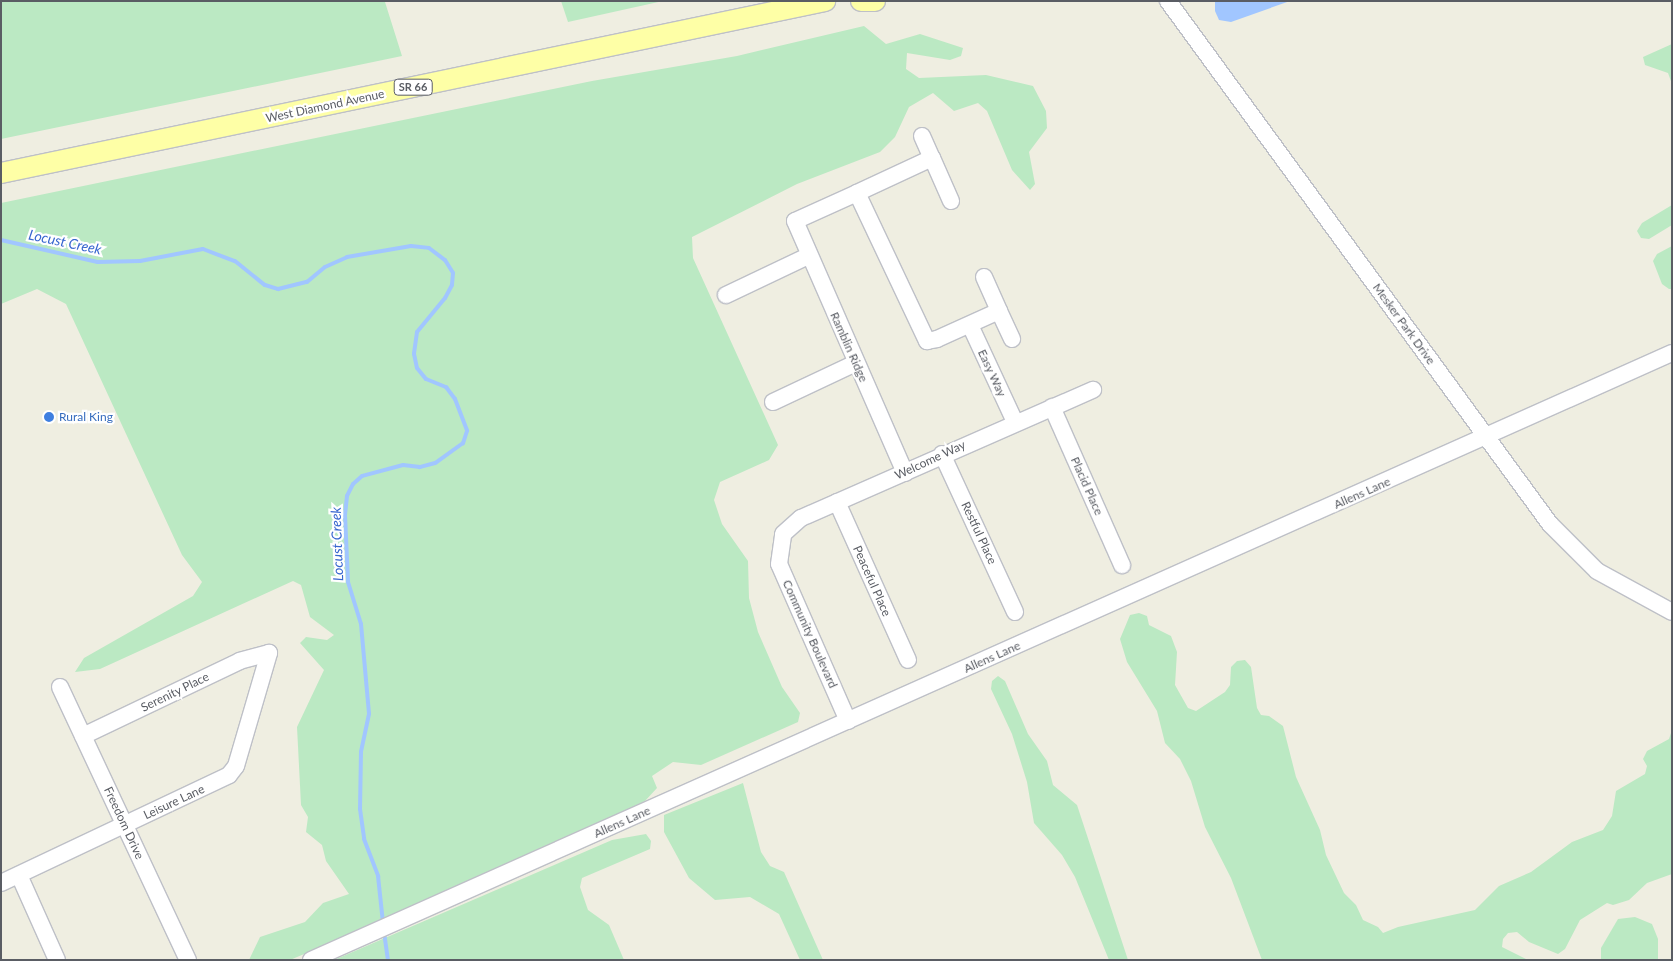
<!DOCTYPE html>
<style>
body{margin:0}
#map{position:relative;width:1673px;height:961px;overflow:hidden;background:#efeee1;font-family:Lato,sans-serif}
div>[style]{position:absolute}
.green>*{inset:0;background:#bbe9c3}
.water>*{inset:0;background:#a1c6ff}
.stream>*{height:4px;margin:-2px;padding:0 2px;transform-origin:2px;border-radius:2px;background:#a1c6ff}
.roads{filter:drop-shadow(1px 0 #bec0c7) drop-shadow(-1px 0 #bec0c7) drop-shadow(0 1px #bec0c7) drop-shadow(0 -1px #bec0c7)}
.minor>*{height:16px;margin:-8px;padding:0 8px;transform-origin:8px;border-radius:8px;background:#fff}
.major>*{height:20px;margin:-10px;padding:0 10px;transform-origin:10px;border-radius:10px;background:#feffa6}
.dots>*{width:14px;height:14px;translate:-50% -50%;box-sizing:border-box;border:2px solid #fff;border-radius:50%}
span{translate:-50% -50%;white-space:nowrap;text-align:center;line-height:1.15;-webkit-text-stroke:4.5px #fff;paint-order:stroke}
.shield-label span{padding:1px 4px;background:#fff;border:1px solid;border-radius:4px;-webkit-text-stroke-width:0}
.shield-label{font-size:11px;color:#5a5d64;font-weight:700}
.street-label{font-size:12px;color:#5a5d64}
.shop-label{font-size:12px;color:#366cbe}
.left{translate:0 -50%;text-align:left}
.water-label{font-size:14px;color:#3766cf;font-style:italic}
.frame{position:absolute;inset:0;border:2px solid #5a5d64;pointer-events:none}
</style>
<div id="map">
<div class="green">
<i style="clip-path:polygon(1px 1px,389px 1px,385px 2px,402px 56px,1px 139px)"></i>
<i style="clip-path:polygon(561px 1px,663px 1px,568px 22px)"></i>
<i style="clip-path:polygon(864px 26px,886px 44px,920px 34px,963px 48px,961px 56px,950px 60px,907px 53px,906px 69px,919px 78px,986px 75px,1033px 86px,1046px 111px,1047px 128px,1029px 152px,1035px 184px,1030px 190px,1012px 170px,987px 111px,978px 103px,954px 111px,933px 93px,909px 107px,895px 137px,880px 152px,797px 184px,692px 237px,693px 258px,778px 445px,769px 460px,720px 482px,714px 500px,722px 524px,748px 561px,749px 598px,758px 632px,782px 687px,800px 713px,798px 722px,701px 765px,673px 762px,652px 776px,657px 788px,645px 801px,545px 852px,290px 960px,249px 960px,260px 937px,305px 922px,323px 903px,349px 894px,326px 861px,322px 845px,306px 832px,308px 817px,301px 805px,297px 727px,324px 670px,300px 643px,306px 637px,327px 640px,334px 635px,310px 617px,301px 585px,293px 581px,100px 669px,75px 672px,84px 658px,193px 596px,202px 582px,182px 555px,66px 304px,37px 289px,1px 304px,1px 203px,592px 81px,737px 56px)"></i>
<i style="clip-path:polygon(1672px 44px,1672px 84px,1668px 73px,1645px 65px,1643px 57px)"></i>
<i style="clip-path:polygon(1672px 205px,1672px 225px,1649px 239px,1641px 238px,1637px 231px,1642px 223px)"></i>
<i style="clip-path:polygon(1672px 246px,1672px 289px,1669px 289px,1662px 284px,1653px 261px,1657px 254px)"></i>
<i style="clip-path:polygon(1139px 613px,1147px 616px,1149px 625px,1171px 636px,1177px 652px,1175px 685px,1188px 708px,1196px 711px,1225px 692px,1230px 685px,1231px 667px,1237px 661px,1245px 660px,1251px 667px,1257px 708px,1261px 715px,1269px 716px,1283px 726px,1296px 777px,1320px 830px,1326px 855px,1344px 893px,1356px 905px,1363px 920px,1378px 927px,1383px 933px,1398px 927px,1475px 910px,1499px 886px,1531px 872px,1572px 842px,1603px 830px,1612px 816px,1616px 791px,1645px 774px,1647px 766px,1643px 759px,1647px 751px,1669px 739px,1672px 730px,1672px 874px,1647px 883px,1629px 900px,1613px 905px,1607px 903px,1580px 920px,1565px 949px,1558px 954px,1529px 942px,1517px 932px,1508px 933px,1503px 939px,1502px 947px,1528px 960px,1262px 960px,1231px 878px,1205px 827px,1191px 781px,1180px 759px,1165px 743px,1157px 711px,1127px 662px,1120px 639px,1130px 615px)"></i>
<i style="clip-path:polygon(998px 676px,1005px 681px,1028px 734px,1047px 761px,1053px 785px,1077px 805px,1128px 960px,1109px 960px,1075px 877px,1062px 855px,1034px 823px,1027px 782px,1012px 734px,991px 689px,992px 681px)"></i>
<i style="clip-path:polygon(743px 783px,761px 852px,770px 866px,784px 872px,823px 960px,800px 960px,779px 914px,750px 897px,715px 900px,689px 878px,664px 832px,664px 815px)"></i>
<i style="clip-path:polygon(646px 834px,651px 841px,650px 849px,582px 878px,580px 887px,588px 910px,609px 925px,624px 960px,334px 960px,612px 840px)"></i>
<i style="clip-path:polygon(1635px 917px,1652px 924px,1658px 939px,1658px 960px,1601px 960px,1601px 948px,1618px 919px)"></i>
</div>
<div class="water">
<i style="clip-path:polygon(1215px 1px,1290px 1px,1231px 22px,1219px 20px,1215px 11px)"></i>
</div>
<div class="stream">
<i style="left:1px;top:240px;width:99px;rotate:12.8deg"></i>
<i style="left:98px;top:262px;width:42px;rotate:-1.4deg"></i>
<i style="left:140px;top:261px;width:64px;rotate:-10.8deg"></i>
<i style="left:203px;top:249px;width:34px;rotate:21deg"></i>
<i style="left:235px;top:261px;width:38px;rotate:39deg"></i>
<i style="left:265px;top:285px;width:14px;rotate:17deg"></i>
<i style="left:278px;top:289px;width:30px;rotate:-14deg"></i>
<i style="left:307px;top:282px;width:23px;rotate:-40deg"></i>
<i style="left:325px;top:267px;width:24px;rotate:-24deg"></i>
<i style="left:347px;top:257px;width:65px;rotate:-9.8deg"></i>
<i style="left:411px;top:246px;width:18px;rotate:6deg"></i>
<i style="left:429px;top:248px;width:20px;rotate:37deg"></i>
<i style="left:445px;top:260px;width:15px;rotate:58deg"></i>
<i style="left:453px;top:273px;width:12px;rotate:95deg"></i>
<i style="left:452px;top:285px;width:15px;rotate:118deg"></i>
<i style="left:445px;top:298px;width:44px;rotate:129.5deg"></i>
<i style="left:417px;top:332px;width:22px;rotate:98deg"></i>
<i style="left:414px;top:354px;width:14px;rotate:78deg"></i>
<i style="left:417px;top:368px;width:14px;rotate:51deg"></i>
<i style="left:426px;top:379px;width:22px;rotate:22deg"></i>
<i style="left:446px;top:387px;width:15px;rotate:53deg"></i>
<i style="left:455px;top:399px;width:34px;rotate:69deg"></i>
<i style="left:467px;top:431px;width:13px;rotate:108deg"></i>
<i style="left:463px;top:443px;width:34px;rotate:144deg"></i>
<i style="left:435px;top:463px;width:16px;rotate:165deg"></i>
<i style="left:420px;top:467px;width:17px;rotate:-173deg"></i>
<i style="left:403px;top:465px;width:42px;rotate:165deg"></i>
<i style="left:362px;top:476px;width:12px;rotate:138deg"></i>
<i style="left:353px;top:484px;width:13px;rotate:117deg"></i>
<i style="left:347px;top:496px;width:19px;rotate:96deg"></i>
<i style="left:345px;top:515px;width:67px;rotate:87.4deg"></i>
<i style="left:348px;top:582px;width:44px;rotate:72.8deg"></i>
<i style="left:361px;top:624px;width:90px;rotate:84.9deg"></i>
<i style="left:369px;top:714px;width:39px;rotate:102deg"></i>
<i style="left:361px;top:752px;width:57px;rotate:91deg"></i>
<i style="left:360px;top:809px;width:30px;rotate:82deg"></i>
<i style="left:364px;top:839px;width:40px;rotate:69deg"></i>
<i style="left:378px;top:876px;width:47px;rotate:83.9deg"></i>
<i style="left:384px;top:932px;width:28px;rotate:82deg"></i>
</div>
<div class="roads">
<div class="minor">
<i style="left:1168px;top:1px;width:648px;rotate:53.86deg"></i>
<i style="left:1550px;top:524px;width:66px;rotate:45deg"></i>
<i style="left:1597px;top:571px;width:85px;rotate:28.7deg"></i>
<i style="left:922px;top:136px;width:24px;rotate:66deg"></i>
<i style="left:857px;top:193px;width:68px;rotate:155.7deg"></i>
<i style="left:795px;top:221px;width:275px;rotate:66.4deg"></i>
<i style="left:951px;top:201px;width:47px;rotate:-113.8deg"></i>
<i style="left:932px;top:158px;width:83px;rotate:155deg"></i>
<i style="left:857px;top:193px;width:164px;rotate:64.7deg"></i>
<i style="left:927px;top:341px;width:10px;rotate:-11deg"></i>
<i style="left:937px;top:339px;width:68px;rotate:-24.3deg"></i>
<i style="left:999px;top:311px;width:31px;rotate:65deg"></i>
<i style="left:984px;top:277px;width:37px;rotate:66deg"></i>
<i style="left:726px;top:295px;width:91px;rotate:-25.4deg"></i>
<i style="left:970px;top:325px;width:107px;rotate:65.1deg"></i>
<i style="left:773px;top:402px;width:92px;rotate:-25.2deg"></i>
<i style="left:1052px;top:407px;width:173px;rotate:66.1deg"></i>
<i style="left:942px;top:454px;width:174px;rotate:65.2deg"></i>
<i style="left:837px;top:502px;width:173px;rotate:65.8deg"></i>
<i style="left:60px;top:687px;width:302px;rotate:64.9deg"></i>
<i style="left:848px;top:721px;width:171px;rotate:-113.7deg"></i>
<i style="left:779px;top:564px;width:30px;rotate:-82deg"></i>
<i style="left:783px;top:534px;width:24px;rotate:-42deg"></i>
<i style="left:801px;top:518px;width:319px;rotate:-23.7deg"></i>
<i style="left:19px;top:875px;width:93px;rotate:65.9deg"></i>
<i style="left:1px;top:883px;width:252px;rotate:-25.3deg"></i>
<i style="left:229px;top:775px;width:11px;rotate:-52deg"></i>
<i style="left:236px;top:766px;width:118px;rotate:-73.7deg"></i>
<i style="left:269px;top:653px;width:30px;rotate:165deg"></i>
<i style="left:240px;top:661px;width:174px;rotate:154.5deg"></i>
<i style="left:311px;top:960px;width:1490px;rotate:-24.04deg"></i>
</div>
<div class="major">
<i style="left:861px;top:1px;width:14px"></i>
<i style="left:1px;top:173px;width:842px;rotate:-11.79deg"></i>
</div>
</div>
<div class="dots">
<i style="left:49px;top:417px;background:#3f7fe0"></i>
</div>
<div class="shield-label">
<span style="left:413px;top:87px">SR 66</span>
</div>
<div class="street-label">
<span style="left:325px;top:106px;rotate:-12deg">West Diamond Avenue</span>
<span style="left:1404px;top:324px;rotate:54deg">Mesker Park Drive</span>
<span style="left:849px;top:347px;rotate:66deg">Ramblin Ridge</span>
<span style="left:992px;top:373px;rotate:65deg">Easy Way</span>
<span style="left:930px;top:460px;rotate:-25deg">Welcome Way</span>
<span style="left:1087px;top:486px;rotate:66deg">Placid Place</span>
<span style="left:1362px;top:493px;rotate:-24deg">Allens Lane</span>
<span style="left:979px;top:533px;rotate:65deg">Restful Place</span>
<span style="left:872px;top:581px;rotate:66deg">Peaceful Place</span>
<span style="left:810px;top:634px;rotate:66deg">Community Boulevard</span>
<span style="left:992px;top:657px;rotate:-24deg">Allens Lane</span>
<span style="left:175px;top:692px;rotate:-26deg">Serenity Place</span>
<span style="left:174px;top:802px;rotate:-25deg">Leisure Lane</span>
<span style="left:622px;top:822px;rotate:-24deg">Allens Lane</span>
<span style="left:124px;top:823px;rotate:65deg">Freedom Drive</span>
</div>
<div class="shop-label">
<span class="left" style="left:59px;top:417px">Rural King</span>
</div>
<div class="water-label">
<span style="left:65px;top:242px;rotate:12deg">Locust Creek</span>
<span style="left:337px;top:544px;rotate:-92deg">Locust Creek</span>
</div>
<div class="frame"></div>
</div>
